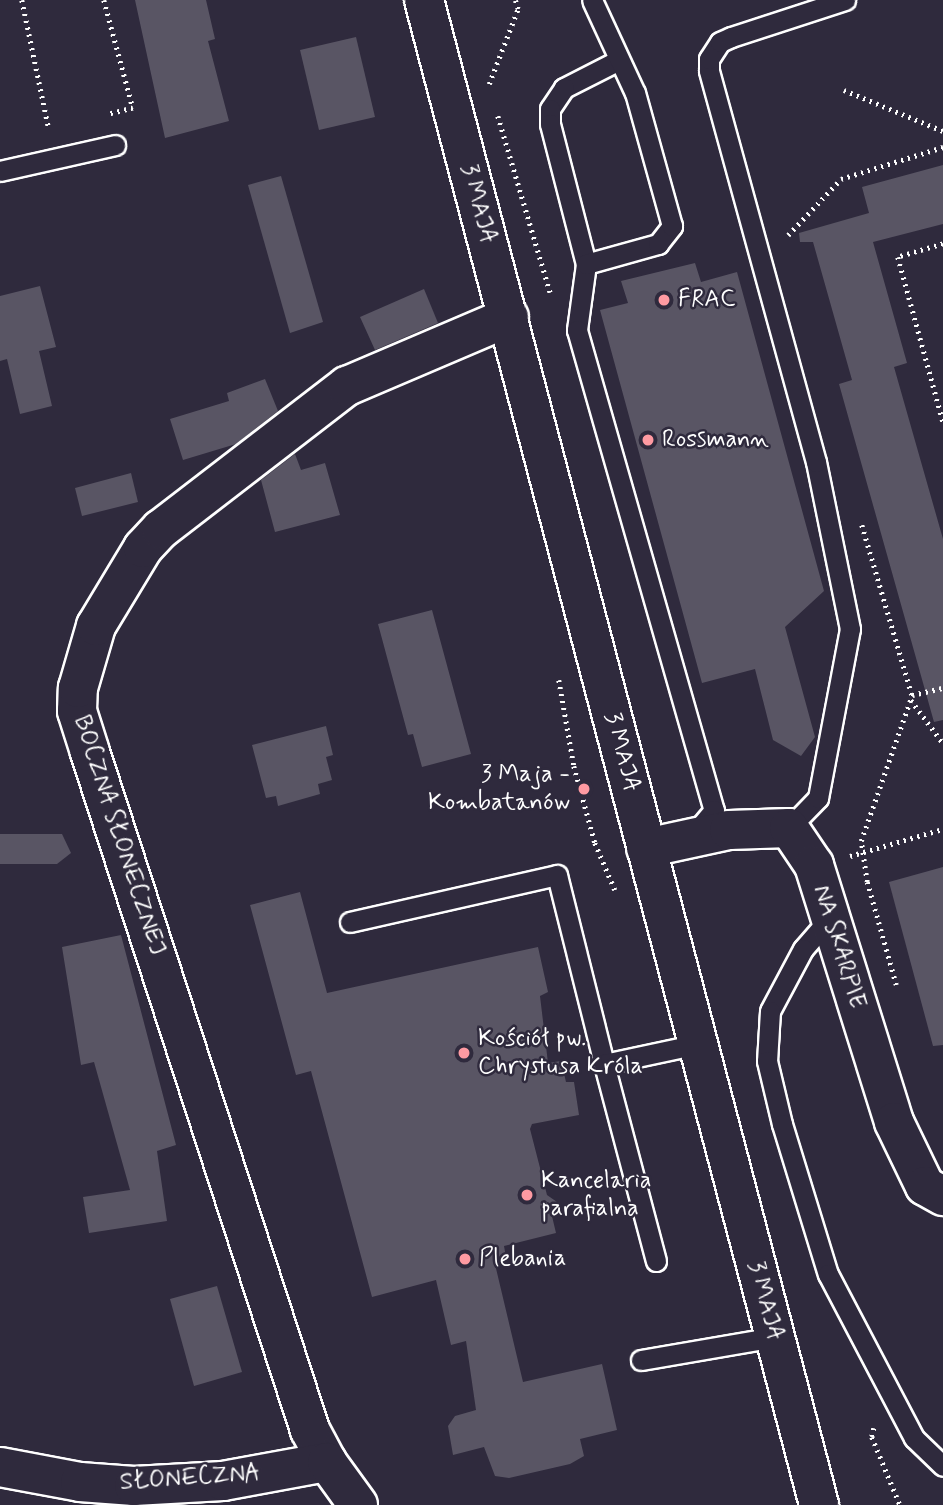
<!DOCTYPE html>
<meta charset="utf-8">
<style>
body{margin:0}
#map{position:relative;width:943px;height:1505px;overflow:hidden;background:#2f2a3d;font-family:Mynerve,sans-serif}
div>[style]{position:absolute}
.building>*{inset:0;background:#595564}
.path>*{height:4.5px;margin-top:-2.25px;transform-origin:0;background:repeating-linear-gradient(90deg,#fff 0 2px,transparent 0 7px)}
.roads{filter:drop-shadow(2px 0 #fff) drop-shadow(-2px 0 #fff) drop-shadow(0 2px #fff) drop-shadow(0 -2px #fff)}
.lane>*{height:19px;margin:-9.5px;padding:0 9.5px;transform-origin:9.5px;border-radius:9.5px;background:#2f2a3d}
.street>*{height:38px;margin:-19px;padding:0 19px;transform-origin:19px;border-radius:19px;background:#2f2a3d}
.secondary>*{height:38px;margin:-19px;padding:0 19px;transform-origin:19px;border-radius:19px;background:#2f2a3d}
.dots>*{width:19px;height:19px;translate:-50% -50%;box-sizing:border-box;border:4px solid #2f2a3d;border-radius:50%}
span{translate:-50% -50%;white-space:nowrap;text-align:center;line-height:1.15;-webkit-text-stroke:5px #2f2a3d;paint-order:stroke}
.street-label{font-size:24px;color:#fff}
.poi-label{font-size:24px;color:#fff}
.left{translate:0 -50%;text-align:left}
.right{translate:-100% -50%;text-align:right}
</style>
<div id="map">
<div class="building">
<i style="clip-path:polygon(135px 0,206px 0,215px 39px,208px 41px,229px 121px,165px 138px)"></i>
<i style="clip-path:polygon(356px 37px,375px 117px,319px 130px,300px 50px)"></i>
<i style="clip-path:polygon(943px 165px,943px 224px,873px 242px,907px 363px,894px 367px,943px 539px,943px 720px,934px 722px,839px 384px,852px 380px,813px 242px,800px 242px,799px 233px,869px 213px,862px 187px)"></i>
<i style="clip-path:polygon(281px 176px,323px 322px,290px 333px,248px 185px)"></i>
<i style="clip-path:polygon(695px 263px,701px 282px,737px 272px,824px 591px,785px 627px,815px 737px,801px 756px,773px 740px,755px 669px,702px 683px,600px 310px,628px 303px,621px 281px)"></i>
<i style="clip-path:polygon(40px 286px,56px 347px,39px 351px,52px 406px,20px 414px,7px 359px,0 361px,0 296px)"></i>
<i style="clip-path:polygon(424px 289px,438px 323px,375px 350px,360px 317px)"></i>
<i style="clip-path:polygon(265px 379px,278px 411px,236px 444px,183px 460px,170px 419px,229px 401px,227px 393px)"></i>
<i style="clip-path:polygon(295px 454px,301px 470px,325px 463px,340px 515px,275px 532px,261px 480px)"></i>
<i style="clip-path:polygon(131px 473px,138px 502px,82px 516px,75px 488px)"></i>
<i style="clip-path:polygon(432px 610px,471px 754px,422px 767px,413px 734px,408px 735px,378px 624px)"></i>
<i style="clip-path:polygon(326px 726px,333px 755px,326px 757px,332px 780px,318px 784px,320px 794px,278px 806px,276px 796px,266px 798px,252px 745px)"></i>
<i style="clip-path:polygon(0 834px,62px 834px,71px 853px,57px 864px,0 864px)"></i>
<i style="clip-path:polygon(943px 867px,943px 1045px,933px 1046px,889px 882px)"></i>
<i style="clip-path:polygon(300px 892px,327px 993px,538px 947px,548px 992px,540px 996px,548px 1063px,561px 1061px,566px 1082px,574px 1082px,579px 1115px,532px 1124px,530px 1129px,547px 1195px,557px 1202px,551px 1212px,556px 1233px,504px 1246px,506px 1257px,494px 1260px,523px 1382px,602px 1364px,617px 1430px,580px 1439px,584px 1456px,570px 1464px,509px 1478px,495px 1476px,484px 1447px,453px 1455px,448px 1426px,455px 1416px,476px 1410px,466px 1341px,451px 1345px,436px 1280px,372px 1297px,311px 1071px,296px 1075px,250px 905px)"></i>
<i style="clip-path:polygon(121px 935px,176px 1145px,157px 1151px,167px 1221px,89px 1233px,83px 1197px,130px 1190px,94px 1062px,81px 1065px,62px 947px)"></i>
<i style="clip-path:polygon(217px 1286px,242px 1372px,194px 1386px,170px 1299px)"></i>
</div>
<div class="path">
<i style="left:22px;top:0;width:132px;rotate:78.2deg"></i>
<i style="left:104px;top:0;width:112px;rotate:75deg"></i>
<i style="left:133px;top:108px;width:25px;rotate:166deg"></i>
<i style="left:489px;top:84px;width:80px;rotate:-68.9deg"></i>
<i style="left:518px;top:9px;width:9px;rotate:-108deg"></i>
<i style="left:844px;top:90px;width:107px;rotate:22.5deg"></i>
<i style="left:498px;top:116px;width:184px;rotate:73.5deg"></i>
<i style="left:788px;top:235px;width:77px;rotate:-46.6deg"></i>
<i style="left:841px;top:179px;width:107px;rotate:-17.4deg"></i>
<i style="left:943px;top:244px;width:47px;rotate:163.9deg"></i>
<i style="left:898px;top:257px;width:171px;rotate:74.7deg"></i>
<i style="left:862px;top:525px;width:177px;rotate:73.6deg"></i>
<i style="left:912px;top:695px;width:32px;rotate:-13deg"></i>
<i style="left:559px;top:680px;width:87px;rotate:80.1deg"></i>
<i style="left:574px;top:766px;width:80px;rotate:74.7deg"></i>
<i style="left:595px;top:843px;width:51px;rotate:66.9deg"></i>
<i style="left:911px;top:700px;width:54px;rotate:53.3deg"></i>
<i style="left:850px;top:856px;width:97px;rotate:-16.2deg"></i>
<i style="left:896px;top:985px;width:107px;rotate:-105.7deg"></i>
<i style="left:867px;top:882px;width:41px;rotate:-98.3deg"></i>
<i style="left:861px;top:841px;width:155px;rotate:-70.7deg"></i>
<i style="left:874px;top:1428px;width:9px;rotate:103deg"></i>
<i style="left:872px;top:1437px;width:74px;rotate:67.6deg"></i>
</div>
<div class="roads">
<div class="lane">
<i style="left:619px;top:60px;width:62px;rotate:153deg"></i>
<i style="left:564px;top:88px;width:25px;rotate:124deg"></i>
<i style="left:550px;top:109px;width:15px;rotate:90deg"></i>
<i style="left:550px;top:124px;width:145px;rotate:75.6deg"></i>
<i style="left:586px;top:264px;width:67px;rotate:97.8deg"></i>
<i style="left:577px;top:330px;width:499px;rotate:74.1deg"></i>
<i style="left:714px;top:810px;width:31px;rotate:130deg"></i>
<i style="left:0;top:171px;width:118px;rotate:-12.7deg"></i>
<i style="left:586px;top:264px;width:75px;rotate:-15.5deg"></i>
<i style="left:658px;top:244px;width:23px;rotate:-52deg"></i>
<i style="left:672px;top:226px;width:138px;rotate:-105.5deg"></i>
<i style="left:635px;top:93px;width:102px;rotate:-114.8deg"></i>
<i style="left:789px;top:828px;width:42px;rotate:-46deg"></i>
<i style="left:818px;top:798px;width:172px;rotate:-79.3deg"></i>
<i style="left:850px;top:629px;width:170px;rotate:-101.5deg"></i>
<i style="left:816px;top:462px;width:406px;rotate:-105.3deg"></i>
<i style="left:709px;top:70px;width:11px;rotate:-90deg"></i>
<i style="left:709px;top:59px;width:20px;rotate:-57deg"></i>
<i style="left:720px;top:42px;width:12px;rotate:-24deg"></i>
<i style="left:731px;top:37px;width:120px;rotate:-18deg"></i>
<i style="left:830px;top:918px;width:41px;rotate:131.1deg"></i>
<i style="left:803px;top:949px;width:70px;rotate:118deg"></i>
<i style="left:770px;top:1011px;width:50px;rotate:93.4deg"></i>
<i style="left:767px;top:1061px;width:65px;rotate:76.6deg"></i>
<i style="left:782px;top:1124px;width:157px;rotate:73deg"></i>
<i style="left:828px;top:1274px;width:185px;rotate:62.3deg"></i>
<i style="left:914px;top:1438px;width:40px;rotate:44deg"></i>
<i style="left:350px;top:922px;width:212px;rotate:-12.8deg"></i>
<i style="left:557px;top:875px;width:195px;rotate:76deg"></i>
<i style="left:656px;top:1261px;width:204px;rotate:-104.8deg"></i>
<i style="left:604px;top:1064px;width:96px;rotate:-12deg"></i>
<i style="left:641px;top:1360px;width:136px;rotate:-9.7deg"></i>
</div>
<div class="street">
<i style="left:646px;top:848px;width:85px;rotate:-12.2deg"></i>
<i style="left:729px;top:830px;width:60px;rotate:-1.9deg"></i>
<i style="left:789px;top:828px;width:45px;rotate:56deg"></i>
<i style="left:814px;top:865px;width:269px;rotate:72.7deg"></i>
<i style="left:894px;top:1122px;width:71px;rotate:64.2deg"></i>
<i style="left:925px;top:1186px;width:21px;rotate:29deg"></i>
<i style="left:327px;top:1462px;width:36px;rotate:-118deg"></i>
<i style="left:310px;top:1430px;width:713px;rotate:-107.98deg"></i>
<i style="left:90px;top:752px;width:43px;rotate:-107.6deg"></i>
<i style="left:77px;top:711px;width:23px;rotate:-88deg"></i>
<i style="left:78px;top:688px;width:65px;rotate:-73.8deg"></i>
<i style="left:96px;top:626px;width:91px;rotate:-58.9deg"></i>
<i style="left:143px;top:548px;width:26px;rotate:-47deg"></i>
<i style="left:161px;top:529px;width:235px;rotate:-37.6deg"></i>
<i style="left:347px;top:386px;width:176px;rotate:-23.1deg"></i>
<i style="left:0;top:1467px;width:81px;rotate:10.6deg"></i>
<i style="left:80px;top:1482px;width:54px;rotate:4.2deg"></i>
<i style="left:134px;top:1486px;width:89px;rotate:-3.2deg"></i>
<i style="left:223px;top:1481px;width:106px;rotate:-10.4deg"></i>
<i style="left:327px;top:1462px;width:53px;rotate:54.2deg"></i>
</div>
<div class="secondary">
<i style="left:424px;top:0;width:1556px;rotate:75.29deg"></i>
</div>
</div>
<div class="dots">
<i style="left:664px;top:300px;background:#ff9aa2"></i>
<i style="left:648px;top:440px;background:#ff9aa2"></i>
<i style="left:584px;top:789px;background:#ff9aa2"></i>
<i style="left:464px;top:1053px;background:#ff9aa2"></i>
<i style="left:527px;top:1195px;background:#ff9aa2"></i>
<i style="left:465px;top:1259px;background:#ff9aa2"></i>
</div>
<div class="street-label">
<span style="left:478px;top:204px;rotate:75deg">3 MAJA</span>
<span style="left:622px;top:752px;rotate:75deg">3 MAJA</span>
<span style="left:119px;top:835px;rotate:72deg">BOCZNA SŁONECZNEJ</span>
<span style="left:839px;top:947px;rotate:73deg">NA SKARPIE</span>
<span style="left:765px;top:1301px;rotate:75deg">3 MAJA</span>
<span style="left:190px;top:1478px;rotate:-4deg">SŁONECZNA</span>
</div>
<div class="poi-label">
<span class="left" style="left:678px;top:300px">FRAC</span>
<span class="left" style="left:662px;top:440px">Rossmann</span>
<span class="right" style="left:570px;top:789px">3 Maja -<br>Kombatanów</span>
<span class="left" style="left:478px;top:1053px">Kościół pw.<br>Chrystusa Króla</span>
<span class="left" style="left:541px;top:1195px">Kancelaria<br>parafialna</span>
<span class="left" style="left:479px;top:1259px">Plebania</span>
</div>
</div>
